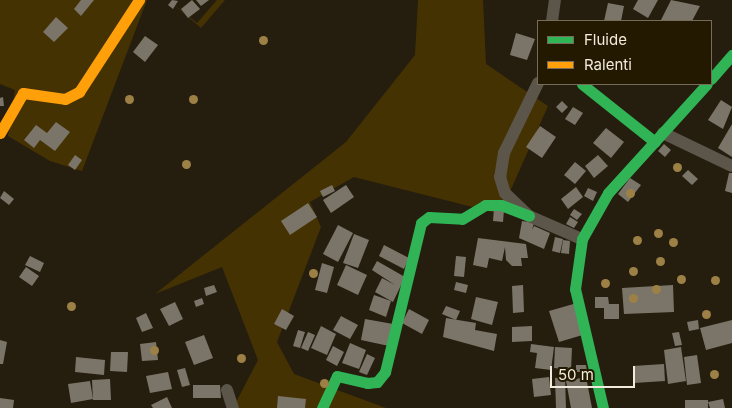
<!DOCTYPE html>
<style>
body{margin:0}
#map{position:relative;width:732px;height:408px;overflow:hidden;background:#251e0f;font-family:Inter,sans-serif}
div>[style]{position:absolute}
.green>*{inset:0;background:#453202}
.building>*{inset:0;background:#7b7569}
.street>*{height:12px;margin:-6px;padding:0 6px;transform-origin:6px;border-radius:6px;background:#5b554a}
.fast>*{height:11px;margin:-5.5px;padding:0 5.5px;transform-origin:5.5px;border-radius:5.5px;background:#30b455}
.slow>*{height:11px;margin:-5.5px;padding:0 5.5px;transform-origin:5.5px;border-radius:5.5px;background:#ff9f0a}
.trees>*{width:9px;height:9px;margin:-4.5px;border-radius:50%;background:#9c8045}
span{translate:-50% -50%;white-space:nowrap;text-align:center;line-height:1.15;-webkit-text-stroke:5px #231800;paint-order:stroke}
.legend{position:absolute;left:537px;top:20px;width:175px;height:65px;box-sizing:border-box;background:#231800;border:1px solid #766c58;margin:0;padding:6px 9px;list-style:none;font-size:15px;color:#f2eadb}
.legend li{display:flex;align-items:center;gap:10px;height:25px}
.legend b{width:25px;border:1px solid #766c58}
.scale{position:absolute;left:550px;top:366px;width:85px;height:22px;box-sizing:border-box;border:2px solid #f2eadb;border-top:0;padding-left:6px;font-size:15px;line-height:18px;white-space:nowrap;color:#f2eadb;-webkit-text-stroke:4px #231800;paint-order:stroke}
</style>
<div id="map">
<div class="green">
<i style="clip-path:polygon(0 0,147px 0,82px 171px,50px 161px,8px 136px,15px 90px,0 84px)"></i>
<i style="clip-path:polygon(168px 0,197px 23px,217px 0,225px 0,201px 28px)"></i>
<i style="clip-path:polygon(418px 0,483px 0,486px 64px,548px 106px,500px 214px,354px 177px,310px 202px,321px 227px,277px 342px,294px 374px,386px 408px,233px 408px,258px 360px,222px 267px,155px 294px,346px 142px,415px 55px)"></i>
</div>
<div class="building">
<i style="clip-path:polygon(81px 0,94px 0,81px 16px,74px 9px)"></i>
<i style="clip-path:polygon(172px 0,178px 1px,173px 9px,168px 5px)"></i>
<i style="clip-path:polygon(192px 0,200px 9px,188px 18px,181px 9px)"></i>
<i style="clip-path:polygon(196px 0,209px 0,201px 6px)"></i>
<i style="clip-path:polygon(638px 0,658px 0,648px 18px,633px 9px)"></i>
<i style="clip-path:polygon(671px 0,700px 6px,692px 21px,661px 20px)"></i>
<i style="clip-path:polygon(608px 3px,624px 6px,621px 21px,604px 21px)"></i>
<i style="clip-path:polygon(56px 17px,68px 28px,54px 42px,43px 32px)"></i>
<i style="clip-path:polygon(516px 33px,535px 39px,527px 60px,510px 55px)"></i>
<i style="clip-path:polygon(145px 36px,158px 45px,145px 62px,133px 52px)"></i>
<i style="clip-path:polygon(3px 97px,4px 106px,0 106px,0 98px)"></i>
<i style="clip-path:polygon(721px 100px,732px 107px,723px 129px,708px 120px)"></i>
<i style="clip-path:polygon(562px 101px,568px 107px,562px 113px,556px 107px)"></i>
<i style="clip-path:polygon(573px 107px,583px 113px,575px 125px,565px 119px)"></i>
<i style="clip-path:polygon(56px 122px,70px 132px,55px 151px,40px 140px,34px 148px,24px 140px,36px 125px,47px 133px)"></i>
<i style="clip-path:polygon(732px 124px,732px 157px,718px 148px)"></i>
<i style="clip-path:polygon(540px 126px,556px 137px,542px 158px,526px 147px)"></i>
<i style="clip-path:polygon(606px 128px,624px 142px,611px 158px,593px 143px)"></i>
<i style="clip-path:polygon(664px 144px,671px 150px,665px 157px,658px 151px)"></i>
<i style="clip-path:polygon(75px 155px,82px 160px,75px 170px,68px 165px)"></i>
<i style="clip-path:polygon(598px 155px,608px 166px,594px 178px,585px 166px)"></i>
<i style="clip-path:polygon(575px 162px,586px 171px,575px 184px,564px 175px)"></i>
<i style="clip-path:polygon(688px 170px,698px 179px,692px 185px,682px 176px)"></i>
<i style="clip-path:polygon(729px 173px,732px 173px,732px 193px,725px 191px)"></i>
<i style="clip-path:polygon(630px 178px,641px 185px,628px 202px,618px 194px)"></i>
<i style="clip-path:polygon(332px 185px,335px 191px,323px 197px,320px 191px)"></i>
<i style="clip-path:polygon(346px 185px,354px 197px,331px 213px,323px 200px)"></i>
<i style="clip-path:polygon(576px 187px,583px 197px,568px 209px,561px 199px)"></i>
<i style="clip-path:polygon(588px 188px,597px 192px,593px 201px,584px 196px)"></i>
<i style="clip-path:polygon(4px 191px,14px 199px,9px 205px,0 198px)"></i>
<i style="clip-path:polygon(308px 203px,317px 217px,290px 235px,281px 221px)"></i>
<i style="clip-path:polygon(494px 208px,504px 210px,503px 222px,493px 221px)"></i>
<i style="clip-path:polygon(574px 209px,582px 214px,577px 220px,570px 215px)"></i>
<i style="clip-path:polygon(570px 217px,578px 222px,574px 228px,566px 224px)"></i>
<i style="clip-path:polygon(522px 221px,534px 223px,532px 230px,534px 226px,550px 233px,544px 249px,519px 238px)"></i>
<i style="clip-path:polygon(338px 225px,353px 233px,338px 262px,323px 254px)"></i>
<i style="clip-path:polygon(354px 234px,369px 240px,358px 268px,343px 263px)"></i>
<i style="clip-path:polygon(555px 237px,563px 239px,560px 253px,552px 251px)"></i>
<i style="clip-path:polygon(478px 238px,526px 244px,528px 258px,521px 258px,522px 266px,512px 266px,506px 260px,505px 247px,502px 261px,489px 258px,487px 268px,473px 265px)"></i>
<i style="clip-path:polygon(563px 240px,570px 241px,569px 254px,561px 253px)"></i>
<i style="clip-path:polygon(384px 245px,409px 258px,404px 269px,379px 256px)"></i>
<i style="clip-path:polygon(30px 256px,44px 263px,40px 272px,25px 265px)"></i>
<i style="clip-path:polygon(456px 256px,466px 257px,464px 277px,454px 276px)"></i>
<i style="clip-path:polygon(377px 261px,405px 277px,393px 302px,375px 292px,382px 278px,395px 285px,372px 270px)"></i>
<i style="clip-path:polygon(322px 263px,334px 267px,327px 293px,315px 290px)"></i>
<i style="clip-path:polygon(346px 265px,367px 275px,358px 295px,337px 285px)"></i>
<i style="clip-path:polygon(26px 267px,39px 276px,32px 286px,19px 277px)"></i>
<i style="clip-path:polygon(456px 282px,468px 285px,466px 293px,454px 290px)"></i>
<i style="clip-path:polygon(214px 285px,217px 292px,206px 296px,204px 288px)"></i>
<i style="clip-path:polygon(523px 285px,524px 312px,513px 313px,512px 286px)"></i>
<i style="clip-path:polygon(673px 285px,674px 312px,624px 314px,622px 288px)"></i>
<i style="clip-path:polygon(374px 295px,391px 301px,386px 317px,369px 310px)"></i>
<i style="clip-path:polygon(476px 297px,498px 302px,492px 325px,471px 319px)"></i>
<i style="clip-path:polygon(595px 297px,608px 297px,609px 304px,619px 304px,619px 319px,604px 319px,604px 308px,595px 308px)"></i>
<i style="clip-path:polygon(202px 298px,204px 304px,196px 307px,194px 301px)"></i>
<i style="clip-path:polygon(175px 302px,183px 319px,169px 326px,160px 309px)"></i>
<i style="clip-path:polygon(577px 303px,586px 334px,559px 342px,549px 311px)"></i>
<i style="clip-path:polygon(446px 306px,460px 311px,456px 320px,442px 314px)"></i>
<i style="clip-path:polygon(282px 309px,294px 316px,286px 330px,274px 324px)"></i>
<i style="clip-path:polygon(409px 309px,429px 320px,422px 334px,402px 323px)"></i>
<i style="clip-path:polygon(146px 313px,153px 328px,142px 332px,136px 318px)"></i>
<i style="clip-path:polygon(341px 316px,358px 325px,350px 339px,333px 330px)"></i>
<i style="clip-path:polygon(446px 318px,476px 323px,475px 330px,497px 334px,494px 351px,443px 337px)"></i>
<i style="clip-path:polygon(365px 319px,393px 324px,389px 346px,361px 340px)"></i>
<i style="clip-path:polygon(698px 320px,699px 329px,689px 331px,687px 322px)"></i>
<i style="clip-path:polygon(732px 320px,732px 343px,706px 350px,700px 328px)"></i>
<i style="clip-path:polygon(321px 326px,336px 334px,327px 355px,311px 348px)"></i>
<i style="clip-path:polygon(532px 326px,532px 341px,512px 342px,512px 327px)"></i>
<i style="clip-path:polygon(298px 330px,305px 332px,300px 348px,293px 346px)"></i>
<i style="clip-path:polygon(308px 332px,315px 335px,308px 351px,301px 348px)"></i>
<i style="clip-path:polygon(679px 332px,682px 345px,675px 346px,672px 333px)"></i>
<i style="clip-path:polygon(204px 335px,213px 358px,194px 365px,185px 342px)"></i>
<i style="clip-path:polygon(0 340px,7px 342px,3px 364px,0 364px)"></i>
<i style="clip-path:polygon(156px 342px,158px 360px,142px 361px,140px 344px)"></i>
<i style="clip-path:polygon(350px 343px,366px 350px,359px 369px,342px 363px)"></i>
<i style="clip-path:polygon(531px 344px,554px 347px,551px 370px,535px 368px,537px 353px,530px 352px)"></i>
<i style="clip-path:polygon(333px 346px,344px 352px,337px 366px,326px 360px)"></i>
<i style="clip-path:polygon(555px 347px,572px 348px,571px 370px,554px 368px)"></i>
<i style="clip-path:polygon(681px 347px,686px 381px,668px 384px,664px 350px)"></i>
<i style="clip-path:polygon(111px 352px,128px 352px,127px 372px,110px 371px)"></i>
<i style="clip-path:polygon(367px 354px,375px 358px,367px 375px,359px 372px)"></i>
<i style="clip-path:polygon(697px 355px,701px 383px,687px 385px,684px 357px)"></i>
<i style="clip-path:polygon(76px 357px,105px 360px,104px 375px,75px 372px)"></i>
<i style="clip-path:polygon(664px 364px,665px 381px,634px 383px,633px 366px)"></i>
<i style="clip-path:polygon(576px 365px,586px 365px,587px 372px,576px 372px)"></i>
<i style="clip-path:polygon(185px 368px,190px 385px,182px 387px,177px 370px)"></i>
<i style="clip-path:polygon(168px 372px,172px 389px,150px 393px,146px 376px)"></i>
<i style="clip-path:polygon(549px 377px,551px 395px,534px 397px,532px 379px)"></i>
<i style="clip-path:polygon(565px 377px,566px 408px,556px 408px,555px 378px)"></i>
<i style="clip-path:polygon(586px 377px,592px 408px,571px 408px,566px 381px)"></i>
<i style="clip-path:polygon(110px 379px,111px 400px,93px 400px,92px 380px)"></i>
<i style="clip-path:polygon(90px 381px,93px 399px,71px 403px,68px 384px)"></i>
<i style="clip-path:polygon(193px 385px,220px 385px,221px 398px,193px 398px)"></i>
<i style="clip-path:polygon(278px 396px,306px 399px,305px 408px,277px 408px)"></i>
<i style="clip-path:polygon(167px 397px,172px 408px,153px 408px,151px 405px)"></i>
<i style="clip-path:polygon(0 398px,14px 400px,13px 408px,0 408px)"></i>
<i style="clip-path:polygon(723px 399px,725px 408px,710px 408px,708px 402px)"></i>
<i style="clip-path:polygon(685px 400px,708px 400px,708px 408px,685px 408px)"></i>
</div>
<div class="street">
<i style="left:552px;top:21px;width:21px;rotate:-82deg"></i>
<i style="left:538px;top:83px;width:78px;rotate:115.9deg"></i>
<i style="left:504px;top:153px;width:24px;rotate:99deg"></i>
<i style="left:500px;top:177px;width:17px;rotate:73deg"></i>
<i style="left:505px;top:193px;width:33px;rotate:44deg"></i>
<i style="left:529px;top:216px;width:58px;rotate:23.5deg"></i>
<i style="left:663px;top:133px;width:76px;rotate:25.6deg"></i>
<i style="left:227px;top:390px;width:19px;rotate:72deg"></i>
</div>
<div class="fast">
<i style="left:711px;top:79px;width:32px;rotate:-49deg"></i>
<i style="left:582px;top:84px;width:93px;rotate:38.5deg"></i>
<i style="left:322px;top:408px;width:35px;rotate:-65deg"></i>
<i style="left:337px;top:376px;width:31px;rotate:13deg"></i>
<i style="left:367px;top:383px;width:10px;rotate:-6deg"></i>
<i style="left:377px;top:382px;width:13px;rotate:-51deg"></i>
<i style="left:385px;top:372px;width:153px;rotate:-76.4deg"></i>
<i style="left:421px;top:223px;width:10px;rotate:-37deg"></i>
<i style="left:429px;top:217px;width:33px;rotate:3deg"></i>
<i style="left:462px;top:219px;width:27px;rotate:-31deg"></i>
<i style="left:485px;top:205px;width:16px"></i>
<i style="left:501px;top:205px;width:30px;rotate:21deg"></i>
<i style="left:603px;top:408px;width:122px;rotate:-103.2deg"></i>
<i style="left:575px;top:289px;width:50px;rotate:-82deg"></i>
<i style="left:582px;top:239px;width:53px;rotate:-60.5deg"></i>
<i style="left:608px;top:193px;width:147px;rotate:-47.8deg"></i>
</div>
<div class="slow">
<i style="left:0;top:133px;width:46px;rotate:-60.1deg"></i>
<i style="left:23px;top:93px;width:42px;rotate:8.1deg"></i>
<i style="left:65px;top:99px;width:16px;rotate:-27deg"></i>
<i style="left:79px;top:92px;width:110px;rotate:-56.9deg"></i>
</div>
<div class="trees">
<i style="left:263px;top:40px"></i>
<i style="left:129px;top:99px"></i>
<i style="left:193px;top:99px"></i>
<i style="left:186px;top:164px"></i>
<i style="left:677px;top:167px"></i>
<i style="left:630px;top:193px"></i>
<i style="left:658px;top:233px"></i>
<i style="left:637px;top:240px"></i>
<i style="left:673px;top:242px"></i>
<i style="left:660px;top:261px"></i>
<i style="left:633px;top:271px"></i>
<i style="left:313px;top:273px"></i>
<i style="left:681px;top:279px"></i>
<i style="left:715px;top:280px"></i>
<i style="left:605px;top:283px"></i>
<i style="left:656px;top:289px"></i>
<i style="left:633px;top:298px"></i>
<i style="left:71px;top:306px"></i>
<i style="left:706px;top:314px"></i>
<i style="left:154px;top:350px"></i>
<i style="left:241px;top:358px"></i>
<i style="left:714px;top:374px"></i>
<i style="left:324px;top:383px"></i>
</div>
<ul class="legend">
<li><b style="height:6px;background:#30b455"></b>Fluide</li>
<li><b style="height:6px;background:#ff9f0a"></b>Ralenti</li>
</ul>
<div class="scale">50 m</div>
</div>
